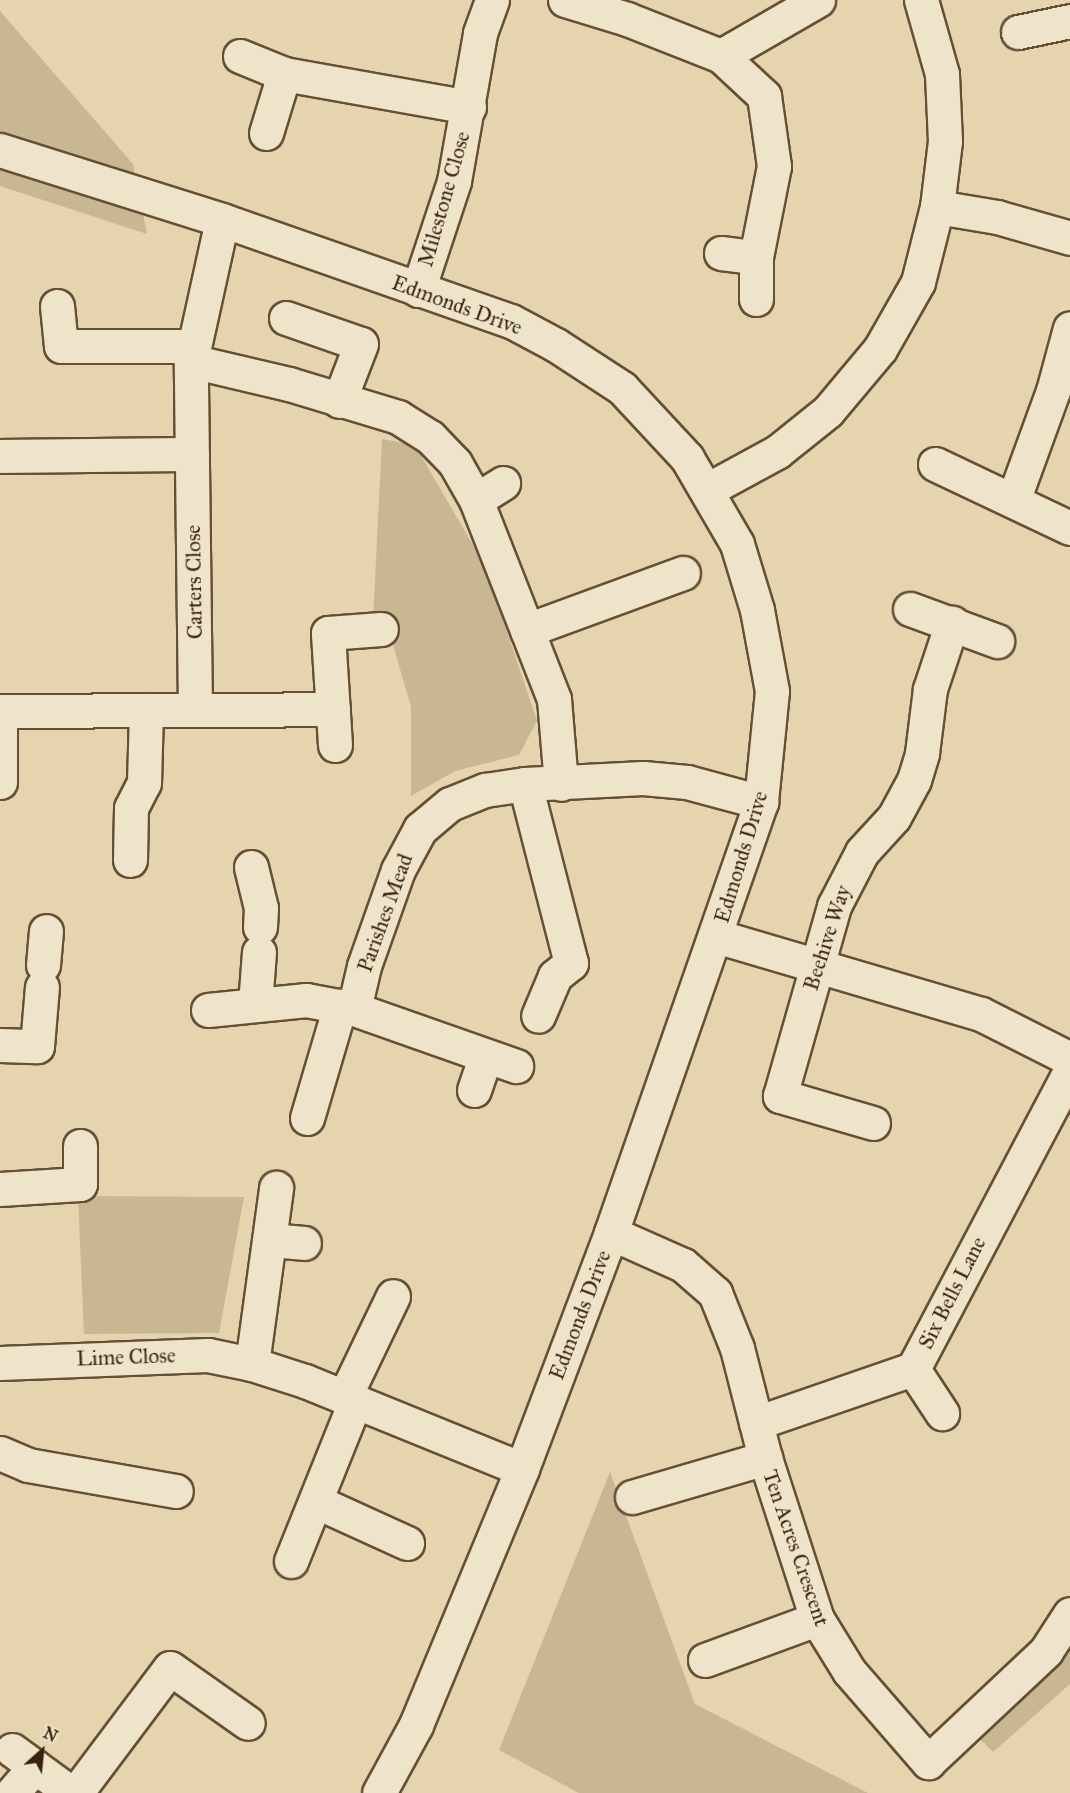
<!DOCTYPE html>
<style>
body{margin:0}
#map{position:relative;width:1070px;height:1793px;overflow:hidden;background:#e5d5ae;font-family:"IM FELL Great Primer",serif}
div>[style]{position:absolute}
.green>*{inset:0;background:#c8b793}
.roads{filter:drop-shadow(2px 0 #655035) drop-shadow(-2px 0 #655035) drop-shadow(0 2px #655035) drop-shadow(0 -2px #655035)}
.minor>*{height:33px;margin:-16.5px;padding:0 16.5px;transform-origin:16.5px;border-radius:16.5px;background:#eee4ca}
span{translate:-50% -50%;white-space:nowrap;text-align:center;line-height:1.15;-webkit-text-stroke:4.5px #eee4ca;paint-order:stroke}
.street-label{font-size:21px;color:#3a230d}
.north{position:absolute;left:12px;top:1721px;width:60px;height:60px;-webkit-text-stroke:4px #eee4ca;paint-order:stroke;rotate:27deg;font-size:16px;font-weight:700;line-height:24px;text-align:center;color:#3a230d}
.north::after{content:'';display:block;margin:auto;width:21px;height:27px;background:#3a230d;clip-path:polygon(50% 0,100% 100%,50% 72%,0 100%)}
</style>
<div id="map">
<div class="green">
<i style="clip-path:polygon(0 11px,133px 164px,136px 178px,0 135px)"></i>
<i style="clip-path:polygon(0 168px,143px 214px,147px 234px,0 186px)"></i>
<i style="clip-path:polygon(382px 439px,415px 445px,485px 566px,537px 721px,519px 755px,455px 771px,411px 796px,411px 707px,393px 645px,372px 639px)"></i>
<i style="clip-path:polygon(78px 1196px,244px 1197px,219px 1333px,84px 1334px)"></i>
<i style="clip-path:polygon(610px 1472px,695px 1704px,868px 1793px,579px 1793px,499px 1750px)"></i>
<i style="clip-path:polygon(1070px 1640px,1070px 1684px,993px 1752px,978px 1737px,1018px 1700px)"></i>
</div>
<div class="roads">
<div class="minor">
<i style="left:565px;top:0;width:65px;rotate:17deg"></i>
<i style="left:627px;top:19px;width:101px;rotate:21.5deg"></i>
<i style="left:721px;top:56px;width:59px;rotate:42.9deg"></i>
<i style="left:764px;top:96px;width:71px;rotate:81.9deg"></i>
<i style="left:774px;top:166px;width:93px;rotate:101.2deg"></i>
<i style="left:756px;top:257px;width:42px;rotate:90deg"></i>
<i style="left:1018px;top:32px;width:53px;rotate:-11.9deg"></i>
<i style="left:240px;top:56px;width:48px;rotate:22.2deg"></i>
<i style="left:284px;top:74px;width:188px;rotate:10.1deg"></i>
<i style="left:721px;top:56px;width:112px;rotate:-30deg"></i>
<i style="left:266px;top:133px;width:62px;rotate:-73deg"></i>
<i style="left:0;top:150px;width:233px;rotate:17.5deg"></i>
<i style="left:222px;top:220px;width:306px;rotate:19.3deg"></i>
<i style="left:511px;top:321px;width:51px;rotate:28.1deg"></i>
<i style="left:556px;top:345px;width:79px;rotate:33.1deg"></i>
<i style="left:622px;top:388px;width:96px;rotate:47.1deg"></i>
<i style="left:687px;top:458px;width:99px;rotate:59.8deg"></i>
<i style="left:737px;top:544px;width:69px;rotate:73.1deg"></i>
<i style="left:757px;top:610px;width:82px;rotate:79.5deg"></i>
<i style="left:772px;top:691px;width:112px;rotate:95.7deg"></i>
<i style="left:761px;top:802px;width:456px;rotate:109.2deg"></i>
<i style="left:611px;top:1233px;width:252px;rotate:110.7deg"></i>
<i style="left:522px;top:1469px;width:277px;rotate:112.5deg"></i>
<i style="left:416px;top:1725px;width:77px;rotate:118.6deg"></i>
<i style="left:937px;top:207px;width:61px;rotate:9.5deg"></i>
<i style="left:997px;top:217px;width:76px;rotate:16deg"></i>
<i style="left:721px;top:253px;width:35px;rotate:7deg"></i>
<i style="left:418px;top:290px;width:115px;rotate:-71.7deg"></i>
<i style="left:454px;top:181px;width:150px;rotate:-80deg"></i>
<i style="left:480px;top:33px;width:35px;rotate:-70deg"></i>
<i style="left:57px;top:306px;width:40px;rotate:84.3deg"></i>
<i style="left:61px;top:346px;width:132px"></i>
<i style="left:286px;top:318px;width:79px;rotate:19.1deg"></i>
<i style="left:361px;top:344px;width:61px;rotate:111.1deg"></i>
<i style="left:191px;top:361px;width:101px;rotate:13.2deg"></i>
<i style="left:289px;top:384px;width:114px;rotate:16.8deg"></i>
<i style="left:398px;top:417px;width:38px;rotate:32deg"></i>
<i style="left:430px;top:437px;width:36px;rotate:46deg"></i>
<i style="left:455px;top:463px;width:43px;rotate:60.4deg"></i>
<i style="left:476px;top:500px;width:214px;rotate:68.6deg"></i>
<i style="left:554px;top:699px;width:85px;rotate:85.3deg"></i>
<i style="left:0;top:456px;width:192px;rotate:-0.6deg"></i>
<i style="left:935px;top:464px;width:149px;rotate:25.4deg"></i>
<i style="left:707px;top:490px;width:80px;rotate:-28.5deg"></i>
<i style="left:777px;top:452px;width:65px;rotate:-38.8deg"></i>
<i style="left:828px;top:411px;width:81px;rotate:-50deg"></i>
<i style="left:880px;top:349px;width:77px;rotate:-60.4deg"></i>
<i style="left:918px;top:282px;width:77px;rotate:-75.8deg"></i>
<i style="left:937px;top:207px;width:66px;rotate:-83.1deg"></i>
<i style="left:945px;top:141px;width:67px;rotate:-92.6deg"></i>
<i style="left:942px;top:74px;width:77px;rotate:-105.8deg"></i>
<i style="left:1014px;top:498px;width:114px;rotate:-70deg"></i>
<i style="left:1053px;top:391px;width:65px;rotate:-74.9deg"></i>
<i style="left:476px;top:500px;width:32px;rotate:-32deg"></i>
<i style="left:910px;top:609px;width:93px;rotate:20.2deg"></i>
<i style="left:527px;top:630px;width:166px;rotate:-20.1deg"></i>
<i style="left:195px;top:710px;width:349px;rotate:-90.7deg"></i>
<i style="left:191px;top:361px;width:144px;rotate:-77.6deg"></i>
<i style="left:0;top:711px;width:333px;rotate:-0.3deg"></i>
<i style="left:335px;top:745px;width:112px;rotate:-93.6deg"></i>
<i style="left:328px;top:633px;width:53px;rotate:-4.3deg"></i>
<i style="left:0;top:782px;width:71px;rotate:-90deg"></i>
<i style="left:525px;top:784px;width:185px;rotate:75.6deg"></i>
<i style="left:571px;top:963px;width:21px;rotate:141deg"></i>
<i style="left:555px;top:976px;width:43px;rotate:113deg"></i>
<i style="left:130px;top:860px;width:52px;rotate:-88.9deg"></i>
<i style="left:131px;top:808px;width:28px;rotate:-63deg"></i>
<i style="left:144px;top:783px;width:72px;rotate:-88.4deg"></i>
<i style="left:251px;top:867px;width:42px;rotate:76.3deg"></i>
<i style="left:261px;top:908px;width:19px;rotate:93deg"></i>
<i style="left:716px;top:936px;width:276px;rotate:16.4deg"></i>
<i style="left:981px;top:1014px;width:100px;rotate:26.8deg"></i>
<i style="left:43px;top:965px;width:34px;rotate:-85deg"></i>
<i style="left:255px;top:1005px;width:53px;rotate:-85.7deg"></i>
<i style="left:354px;top:1009px;width:44px;rotate:-76.9deg"></i>
<i style="left:364px;top:966px;width:102px;rotate:-70.5deg"></i>
<i style="left:398px;top:870px;width:47px;rotate:-61.8deg"></i>
<i style="left:420px;top:829px;width:39px;rotate:-40deg"></i>
<i style="left:450px;top:804px;width:38px;rotate:-22deg"></i>
<i style="left:485px;top:790px;width:40px;rotate:-8.5deg"></i>
<i style="left:525px;top:784px;width:118px;rotate:-2.9deg"></i>
<i style="left:643px;top:778px;width:44px;rotate:5.2deg"></i>
<i style="left:687px;top:782px;width:77px;rotate:15.1deg"></i>
<i style="left:208px;top:1010px;width:99px;rotate:-5.8deg"></i>
<i style="left:306px;top:1000px;width:49px;rotate:10.6deg"></i>
<i style="left:354px;top:1009px;width:172px;rotate:19.4deg"></i>
<i style="left:0;top:1045px;width:37px;rotate:2deg"></i>
<i style="left:37px;top:1046px;width:59px;rotate:-85.2deg"></i>
<i style="left:474px;top:1090px;width:36px;rotate:-71deg"></i>
<i style="left:307px;top:1118px;width:117px;rotate:-73.6deg"></i>
<i style="left:873px;top:1123px;width:97px;rotate:-163.8deg"></i>
<i style="left:780px;top:1096px;width:198px;rotate:-74.1deg"></i>
<i style="left:834px;top:906px;width:61px;rotate:-62.6deg"></i>
<i style="left:862px;top:852px;width:47px;rotate:-47.6deg"></i>
<i style="left:894px;top:817px;width:42px;rotate:-61.6deg"></i>
<i style="left:914px;top:780px;width:28px;rotate:-73deg"></i>
<i style="left:922px;top:753px;width:64px;rotate:-82.9deg"></i>
<i style="left:930px;top:689px;width:70px;rotate:-71.6deg"></i>
<i style="left:0;top:1189px;width:80px;rotate:-3.6deg"></i>
<i style="left:80px;top:1184px;width:38px;rotate:-90deg"></i>
<i style="left:611px;top:1233px;width:79px;rotate:24deg"></i>
<i style="left:683px;top:1265px;width:43px;rotate:41.2deg"></i>
<i style="left:715px;top:1293px;width:59px;rotate:68.2deg"></i>
<i style="left:737px;top:1348px;width:114px;rotate:75.7deg"></i>
<i style="left:765px;top:1458px;width:169px;rotate:72.1deg"></i>
<i style="left:817px;top:1619px;width:61px;rotate:58.4deg"></i>
<i style="left:849px;top:1671px;width:121px;rotate:49deg"></i>
<i style="left:928px;top:1762px;width:162px;rotate:-43.2deg"></i>
<i style="left:1046px;top:1651px;width:44px;rotate:-57deg"></i>
<i style="left:270px;top:1240px;width:34px;rotate:5deg"></i>
<i style="left:0;top:1363px;width:208px;rotate:-2.2deg"></i>
<i style="left:208px;top:1355px;width:45px;rotate:11.6deg"></i>
<i style="left:252px;top:1364px;width:56px;rotate:17.8deg"></i>
<i style="left:305px;top:1381px;width:234px;rotate:22.1deg"></i>
<i style="left:252px;top:1364px;width:178px;rotate:-82.2deg"></i>
<i style="left:913px;top:1369px;width:53px;rotate:56.6deg"></i>
<i style="left:344px;top:1398px;width:113px;rotate:-64.3deg"></i>
<i style="left:756px;top:1423px;width:166px;rotate:-19deg"></i>
<i style="left:913px;top:1369px;width:337px;rotate:-62.2deg"></i>
<i style="left:0;top:1453px;width:30px;rotate:23deg"></i>
<i style="left:28px;top:1465px;width:150px;rotate:10deg"></i>
<i style="left:632px;top:1497px;width:139px;rotate:-16.3deg"></i>
<i style="left:317px;top:1502px;width:99px;rotate:24.5deg"></i>
<i style="left:291px;top:1561px;width:171px;rotate:-68.1deg"></i>
<i style="left:705px;top:1660px;width:119px;rotate:-20.1deg"></i>
<i style="left:12px;top:1750px;width:73px;rotate:36.1deg"></i>
<i style="left:12px;top:1793px;width:35px;rotate:-49deg"></i>
<i style="left:76px;top:1793px;width:156px;rotate:-53.1deg"></i>
<i style="left:170px;top:1668px;width:95px;rotate:35.2deg"></i>
</div>
</div>
<div class="street-label">
<span style="left:444px;top:199px;rotate:-74deg">Milestone Close</span>
<span style="left:457px;top:305px;rotate:20deg">Edmonds Drive</span>
<span style="left:194px;top:582px;rotate:-91deg">Carters Close</span>
<span style="left:741px;top:857px;rotate:-73deg">Edmonds Drive</span>
<span style="left:385px;top:913px;rotate:-70deg">Parishes Mead</span>
<span style="left:827px;top:938px;rotate:-72deg">Beehive Way</span>
<span style="left:952px;top:1293px;rotate:-63deg">Six Bells Lane</span>
<span style="left:580px;top:1315px;rotate:-69deg">Edmonds Drive</span>
<span style="left:126px;top:1357px;rotate:-2deg">Lime Close</span>
<span style="left:796px;top:1548px;rotate:71deg">Ten Acres Crescent</span>
</div>
<div class="north">N</div>
</div>
